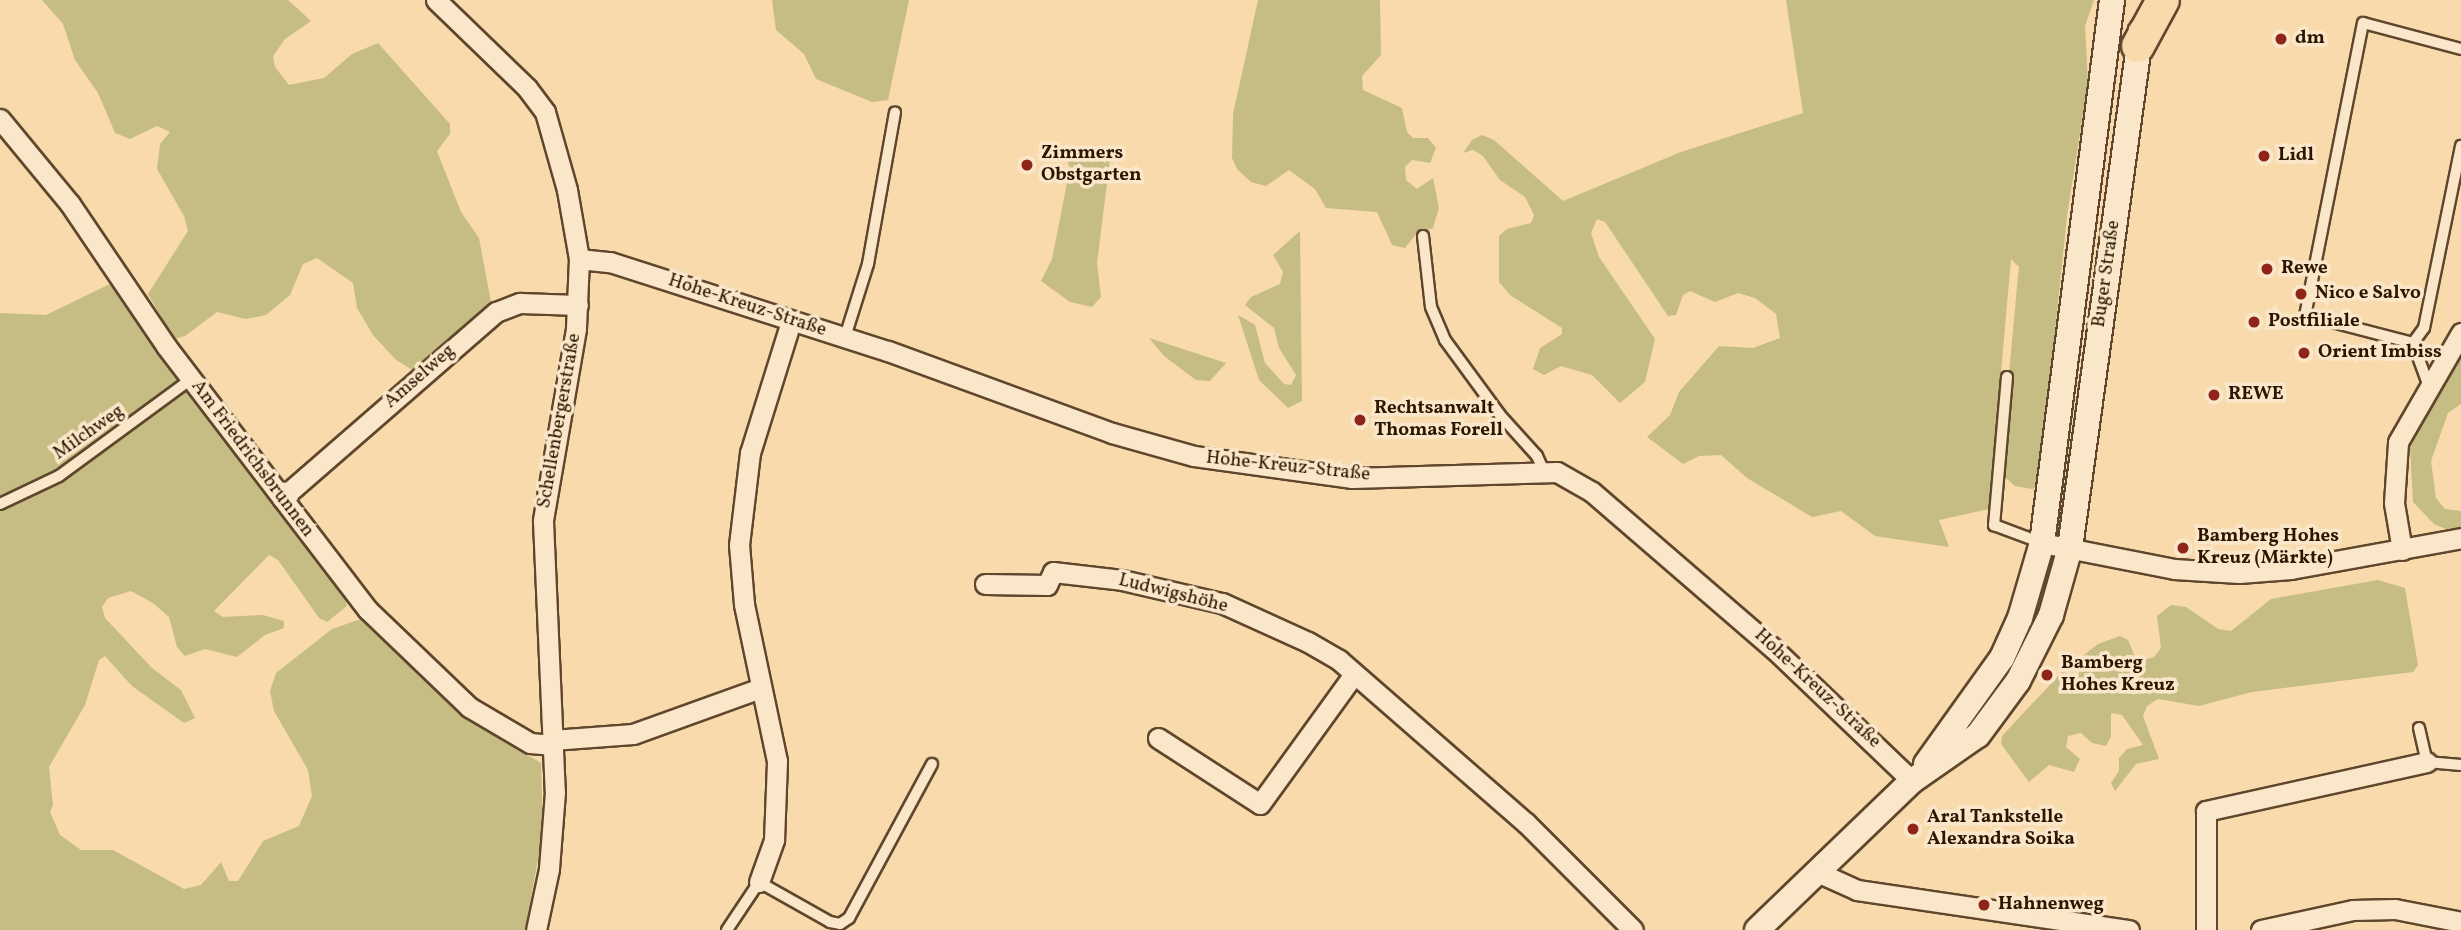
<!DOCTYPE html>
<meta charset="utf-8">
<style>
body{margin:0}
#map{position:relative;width:2461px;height:930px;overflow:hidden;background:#f8daac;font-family:Vollkorn,serif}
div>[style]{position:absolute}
.green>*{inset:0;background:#c5bd84}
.roads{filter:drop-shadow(2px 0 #5f462c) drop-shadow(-2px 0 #5f462c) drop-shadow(0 2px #5f462c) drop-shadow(0 -2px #5f462c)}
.service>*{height:10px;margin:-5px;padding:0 5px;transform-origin:5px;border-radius:5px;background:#fae7c9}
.minor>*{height:19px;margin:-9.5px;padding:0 9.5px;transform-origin:9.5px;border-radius:9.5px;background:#fae7c9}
.tertiary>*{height:24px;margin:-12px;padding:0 12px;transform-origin:12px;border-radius:12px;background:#fae7c9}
.primary>*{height:32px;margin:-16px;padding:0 16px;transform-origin:16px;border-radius:16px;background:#f8daac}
.dots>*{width:19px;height:19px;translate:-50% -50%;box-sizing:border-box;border:4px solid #fae7c9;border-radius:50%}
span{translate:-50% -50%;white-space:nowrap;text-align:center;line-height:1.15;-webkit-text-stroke:7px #fae7c9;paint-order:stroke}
.poi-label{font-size:19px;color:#2c1501;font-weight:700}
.left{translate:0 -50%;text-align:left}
.street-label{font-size:19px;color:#2c1501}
</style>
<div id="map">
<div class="green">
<i style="clip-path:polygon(42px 0,288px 0,311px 21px,285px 39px,273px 56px,275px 67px,289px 85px,324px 78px,352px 54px,378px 43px,450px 124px,450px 134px,437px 151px,461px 212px,479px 238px,492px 307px,416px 372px,396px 360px,373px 335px,357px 308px,353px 283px,317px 258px,303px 264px,290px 295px,266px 315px,246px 319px,217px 312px,185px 336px,174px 339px,148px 294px,188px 231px,184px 216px,157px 169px,160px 144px,170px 132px,157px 126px,130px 139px,115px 133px,98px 93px,75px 60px,63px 24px)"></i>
<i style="clip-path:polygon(772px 0,909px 0,888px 100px,872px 102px,816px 79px,804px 54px,776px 30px)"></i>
<i style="clip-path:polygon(1258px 0,1380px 0,1381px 55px,1362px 76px,1363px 90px,1402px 108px,1407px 132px,1413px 138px,1428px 138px,1436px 148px,1430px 163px,1412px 160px,1405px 167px,1406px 180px,1417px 189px,1433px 178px,1439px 208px,1433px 228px,1417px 233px,1405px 248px,1392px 245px,1377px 212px,1326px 208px,1315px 189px,1289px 170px,1266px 186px,1251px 182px,1237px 169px,1232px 158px,1233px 114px)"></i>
<i style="clip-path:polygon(1786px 0,2094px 0,2085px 26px,2088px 82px,2067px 216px,2039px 485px,2032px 489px,2015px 486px,2006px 478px,2001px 460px,2018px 276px,2019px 267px,2011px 259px,1989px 509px,1939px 520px,1949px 547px,1875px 536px,1841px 511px,1812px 517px,1747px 478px,1721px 455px,1699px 456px,1683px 464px,1647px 437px,1670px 415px,1679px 392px,1719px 346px,1753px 348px,1780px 338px,1776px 314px,1755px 298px,1738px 293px,1715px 302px,1690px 291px,1683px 295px,1676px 315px,1668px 316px,1605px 222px,1597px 219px,1591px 233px,1599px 257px,1655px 339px,1645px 382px,1620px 403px,1592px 375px,1561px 366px,1544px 375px,1533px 369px,1540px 348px,1562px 334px,1562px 328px,1510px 295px,1499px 282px,1499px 236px,1507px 229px,1531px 223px,1534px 215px,1525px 197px,1500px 180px,1483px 156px,1473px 150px,1463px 153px,1472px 140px,1482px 135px,1494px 140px,1563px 201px,1681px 152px,1803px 113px)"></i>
<i style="clip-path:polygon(1061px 146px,1110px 159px,1097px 263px,1101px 297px,1092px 307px,1070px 302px,1041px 281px,1052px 259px,1070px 168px)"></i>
<i style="clip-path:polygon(1300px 231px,1302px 401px,1288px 408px,1259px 380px,1238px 315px,1255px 325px,1265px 363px,1284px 384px,1291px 385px,1296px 375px,1279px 348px,1274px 328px,1245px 305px,1251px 297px,1280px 284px,1283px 272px,1273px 255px)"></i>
<i style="clip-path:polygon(110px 284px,117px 286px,342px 589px,347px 606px,327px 622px,319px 618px,278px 560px,269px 555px,214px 611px,223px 617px,263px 615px,284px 621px,284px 628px,265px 635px,237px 657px,205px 649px,185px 656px,177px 647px,169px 617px,153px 603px,131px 591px,108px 598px,102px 607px,105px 618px,152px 668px,181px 690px,195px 718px,184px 723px,132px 686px,105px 656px,99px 660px,85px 705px,49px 767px,53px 805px,50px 812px,60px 835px,81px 850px,113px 850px,184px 889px,201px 885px,221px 862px,229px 881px,238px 881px,263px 841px,299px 826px,312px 796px,308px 770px,274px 711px,270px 691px,276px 673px,332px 629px,361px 619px,474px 724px,541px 763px,543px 832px,525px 930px,0 930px,0 313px,46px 315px)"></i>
<i style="clip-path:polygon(1149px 338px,1186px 350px,1226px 363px,1210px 381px,1196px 380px,1164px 356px)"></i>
<i style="clip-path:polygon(2461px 355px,2461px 404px,2448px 413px,2431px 461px,2436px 498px,2445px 509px,2461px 511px,2461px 528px,2446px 529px,2434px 524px,2413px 502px,2410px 447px,2444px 378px)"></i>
<i style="clip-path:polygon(2378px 580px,2405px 588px,2418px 665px,2413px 672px,2252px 692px,2199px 706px,2158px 699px,2147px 706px,2143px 716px,2159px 759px,2136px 764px,2115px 791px,2111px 783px,2119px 771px,2119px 758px,2127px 749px,2143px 745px,2122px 715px,2111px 713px,2111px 736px,2106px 746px,2092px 743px,2081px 733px,2068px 736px,2066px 747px,2080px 759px,2074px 772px,2049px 765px,2029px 782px,2001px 744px,2002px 736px,2062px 672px,2078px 676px,2085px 654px,2098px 644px,2120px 636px,2128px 640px,2137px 662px,2154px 657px,2161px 648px,2157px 616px,2171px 605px,2186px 607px,2218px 629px,2231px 631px,2271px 599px)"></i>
</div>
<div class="roads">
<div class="service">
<i style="left:2461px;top:49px;width:101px;rotate:-165.1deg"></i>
<i style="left:2363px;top:23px;width:298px;rotate:101.2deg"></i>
<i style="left:2305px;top:315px;width:112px;rotate:14.5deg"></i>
<i style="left:2413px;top:343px;width:19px;rotate:-54deg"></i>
<i style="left:2424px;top:328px;width:186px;rotate:-78.5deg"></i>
<i style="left:1423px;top:236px;width:71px;rotate:83.6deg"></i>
<i style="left:1431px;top:307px;width:36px;rotate:67deg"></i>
<i style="left:1445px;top:340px;width:93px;rotate:53.7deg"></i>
<i style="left:1500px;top:415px;width:55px;rotate:47.9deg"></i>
<i style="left:1537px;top:456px;width:17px;rotate:66deg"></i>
<i style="left:845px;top:337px;width:77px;rotate:-72.5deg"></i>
<i style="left:868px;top:264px;width:154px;rotate:-79.9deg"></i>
<i style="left:2413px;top:343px;width:44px;rotate:69.9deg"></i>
<i style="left:2007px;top:377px;width:149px;rotate:95deg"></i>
<i style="left:1994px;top:525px;width:51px;rotate:20.6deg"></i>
<i style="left:0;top:504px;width:65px;rotate:-25.4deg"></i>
<i style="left:59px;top:476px;width:164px;rotate:-36.3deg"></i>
<i style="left:2419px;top:728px;width:35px;rotate:77deg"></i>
<i style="left:2427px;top:762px;width:34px;rotate:5deg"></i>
<i style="left:727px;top:930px;width:58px;rotate:-56.3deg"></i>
<i style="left:759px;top:882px;width:81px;rotate:29.4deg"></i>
<i style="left:830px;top:922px;width:10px;rotate:11deg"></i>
<i style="left:840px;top:924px;width:11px;rotate:-34deg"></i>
<i style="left:849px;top:918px;width:175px;rotate:-61.7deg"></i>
</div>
<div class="minor">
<i style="left:436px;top:0;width:127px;rotate:44deg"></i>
<i style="left:527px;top:88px;width:30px;rotate:53deg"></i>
<i style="left:545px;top:112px;width:81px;rotate:74.2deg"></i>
<i style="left:567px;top:190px;width:70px;rotate:80.1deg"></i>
<i style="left:579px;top:259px;width:70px;rotate:92.5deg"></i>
<i style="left:576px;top:329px;width:195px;rotate:99.8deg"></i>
<i style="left:543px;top:521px;width:271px;rotate:87.5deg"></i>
<i style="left:555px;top:792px;width:77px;rotate:94.5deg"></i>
<i style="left:549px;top:869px;width:62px;rotate:102deg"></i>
<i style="left:0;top:119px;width:110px;rotate:50.5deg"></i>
<i style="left:70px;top:204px;width:171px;rotate:55.9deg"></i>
<i style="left:166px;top:346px;width:332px;rotate:52.6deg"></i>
<i style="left:368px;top:610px;width:140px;rotate:43.8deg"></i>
<i style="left:469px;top:707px;width:71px;rotate:30.5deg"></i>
<i style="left:530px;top:743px;width:23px;rotate:5deg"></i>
<i style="left:579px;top:259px;width:31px;rotate:6deg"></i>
<i style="left:610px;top:262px;width:292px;rotate:17.8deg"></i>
<i style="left:888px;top:351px;width:239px;rotate:20.1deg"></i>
<i style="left:1112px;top:433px;width:85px;rotate:15.7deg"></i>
<i style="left:1194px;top:456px;width:160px;rotate:7.9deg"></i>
<i style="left:1352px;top:478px;width:205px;rotate:-1.7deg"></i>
<i style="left:1557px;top:472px;width:40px;rotate:29.7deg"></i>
<i style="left:1592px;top:492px;width:240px;rotate:40.8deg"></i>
<i style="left:1774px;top:649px;width:191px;rotate:43.7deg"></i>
<i style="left:282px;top:498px;width:284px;rotate:-41deg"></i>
<i style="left:496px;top:312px;width:26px;rotate:-21deg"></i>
<i style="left:520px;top:303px;width:58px;rotate:2deg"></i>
<i style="left:2042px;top:543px;width:135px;rotate:11.1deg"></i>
<i style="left:2174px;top:569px;width:65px;rotate:3.5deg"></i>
<i style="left:2239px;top:573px;width:52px;rotate:-4.4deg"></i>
<i style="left:2291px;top:569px;width:173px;rotate:-10.3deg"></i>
<i style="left:2402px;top:550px;width:48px;rotate:-99.7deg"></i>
<i style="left:2394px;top:503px;width:61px;rotate:-86.2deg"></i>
<i style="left:2398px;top:442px;width:126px;rotate:-60deg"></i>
<i style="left:985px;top:584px;width:62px;rotate:0.9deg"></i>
<i style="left:1047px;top:585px;width:14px;rotate:-65deg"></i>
<i style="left:1053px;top:572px;width:69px;rotate:6.6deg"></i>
<i style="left:1122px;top:580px;width:103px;rotate:13deg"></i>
<i style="left:1222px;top:603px;width:94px;rotate:24.4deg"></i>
<i style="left:1308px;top:642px;width:36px;rotate:30deg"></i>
<i style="left:1339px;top:660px;width:248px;rotate:41.1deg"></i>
<i style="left:1526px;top:823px;width:151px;rotate:45deg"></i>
<i style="left:1158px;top:738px;width:121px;rotate:32.9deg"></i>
<i style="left:1260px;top:804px;width:160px;rotate:-54.1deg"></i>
<i style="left:552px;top:740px;width:81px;rotate:-4.2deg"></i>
<i style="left:633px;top:734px;width:136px;rotate:-19.8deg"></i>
<i style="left:1815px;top:871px;width:46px;rotate:24.3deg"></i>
<i style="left:1857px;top:890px;width:275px;rotate:8.4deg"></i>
<i style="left:759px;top:882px;width:45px;rotate:-70.3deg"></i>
<i style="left:774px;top:840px;width:79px;rotate:-87.8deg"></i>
<i style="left:777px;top:761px;width:160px;rotate:-101.9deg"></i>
<i style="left:744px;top:604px;width:59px;rotate:-94.8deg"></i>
<i style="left:739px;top:545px;width:93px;rotate:-83.2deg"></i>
<i style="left:750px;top:453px;width:138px;rotate:-72.7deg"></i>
<i style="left:2206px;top:930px;width:119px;rotate:-90deg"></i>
<i style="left:2206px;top:811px;width:226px;rotate:-12.5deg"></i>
<i style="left:2261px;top:930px;width:94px;rotate:-12.3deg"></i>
<i style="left:2353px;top:910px;width:42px;rotate:-1.4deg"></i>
<i style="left:2395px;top:909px;width:67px;rotate:11.1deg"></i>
</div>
<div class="tertiary">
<i style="left:1926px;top:764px;width:130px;rotate:-54.4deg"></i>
<i style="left:2002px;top:658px;width:44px;rotate:-65.8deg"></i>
<i style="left:2020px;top:618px;width:78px;rotate:-73.7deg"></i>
<i style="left:2042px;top:543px;width:547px;rotate:-82.65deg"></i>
<i style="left:1757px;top:930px;width:215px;rotate:-43.9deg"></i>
<i style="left:1912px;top:781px;width:80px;rotate:-34.9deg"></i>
<i style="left:1978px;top:735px;width:67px;rotate:-53.5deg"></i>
<i style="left:2018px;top:681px;width:74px;rotate:-63.4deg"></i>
<i style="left:2051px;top:615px;width:70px;rotate:-74.2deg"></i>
<i style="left:2070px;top:548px;width:522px;rotate:-82.18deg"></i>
</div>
<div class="primary">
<i style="left:2138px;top:46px;width:52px;rotate:-61.5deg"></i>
</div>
</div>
<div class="dots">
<i style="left:2281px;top:39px;background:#8f2418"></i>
<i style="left:2264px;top:156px;background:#8f2418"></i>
<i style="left:1027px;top:165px;background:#8f2418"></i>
<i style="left:2267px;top:269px;background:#8f2418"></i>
<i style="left:2301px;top:294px;background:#8f2418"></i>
<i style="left:2254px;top:322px;background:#8f2418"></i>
<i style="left:2304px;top:353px;background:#8f2418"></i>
<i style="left:2214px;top:395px;background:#8f2418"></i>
<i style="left:1360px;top:420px;background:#8f2418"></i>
<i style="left:2183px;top:548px;background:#8f2418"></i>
<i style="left:2047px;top:675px;background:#8f2418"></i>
<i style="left:1913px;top:829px;background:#8f2418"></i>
<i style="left:1984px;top:905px;background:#8f2418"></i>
</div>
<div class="poi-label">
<span class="left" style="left:2295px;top:39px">dm</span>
<span class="left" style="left:1041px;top:165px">Zimmers<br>Obstgarten</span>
<span class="left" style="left:2278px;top:156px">Lidl</span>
<span class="left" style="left:2281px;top:269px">Rewe</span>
<span class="left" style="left:2315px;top:294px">Nico e Salvo</span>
<span class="left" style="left:2268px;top:322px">Postfiliale</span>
<span class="left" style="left:2318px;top:353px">Orient Imbiss</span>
<span class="left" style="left:2228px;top:395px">REWE</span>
<span class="left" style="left:1374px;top:420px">Rechtsanwalt<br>Thomas Forell</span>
<span class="left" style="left:2197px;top:548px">Bamberg Hohes<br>Kreuz (Märkte)</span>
<span class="left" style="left:2061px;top:675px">Bamberg<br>Hohes Kreuz</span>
<span class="left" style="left:1927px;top:829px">Aral Tankstelle<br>Alexandra Soika</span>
<span class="left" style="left:1998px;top:905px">Hahnenweg</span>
</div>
<div class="street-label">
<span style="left:2107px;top:274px;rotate:-82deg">Buger Straße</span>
<span style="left:747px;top:306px;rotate:18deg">Hohe-Kreuz-Straße</span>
<span style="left:420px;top:377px;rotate:-41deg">Amselweg</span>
<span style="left:560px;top:421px;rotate:-80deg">Schellenbergerstraße</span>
<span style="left:89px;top:433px;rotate:-35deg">Milchweg</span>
<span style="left:252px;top:459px;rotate:53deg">Am Friedrichsbrunnen</span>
<span style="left:1288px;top:467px;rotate:6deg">Hohe-Kreuz-Straße</span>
<span style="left:1173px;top:594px;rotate:14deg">Ludwigshöhe</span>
<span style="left:1817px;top:689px;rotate:43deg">Hohe-Kreuz-Straße</span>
</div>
</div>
